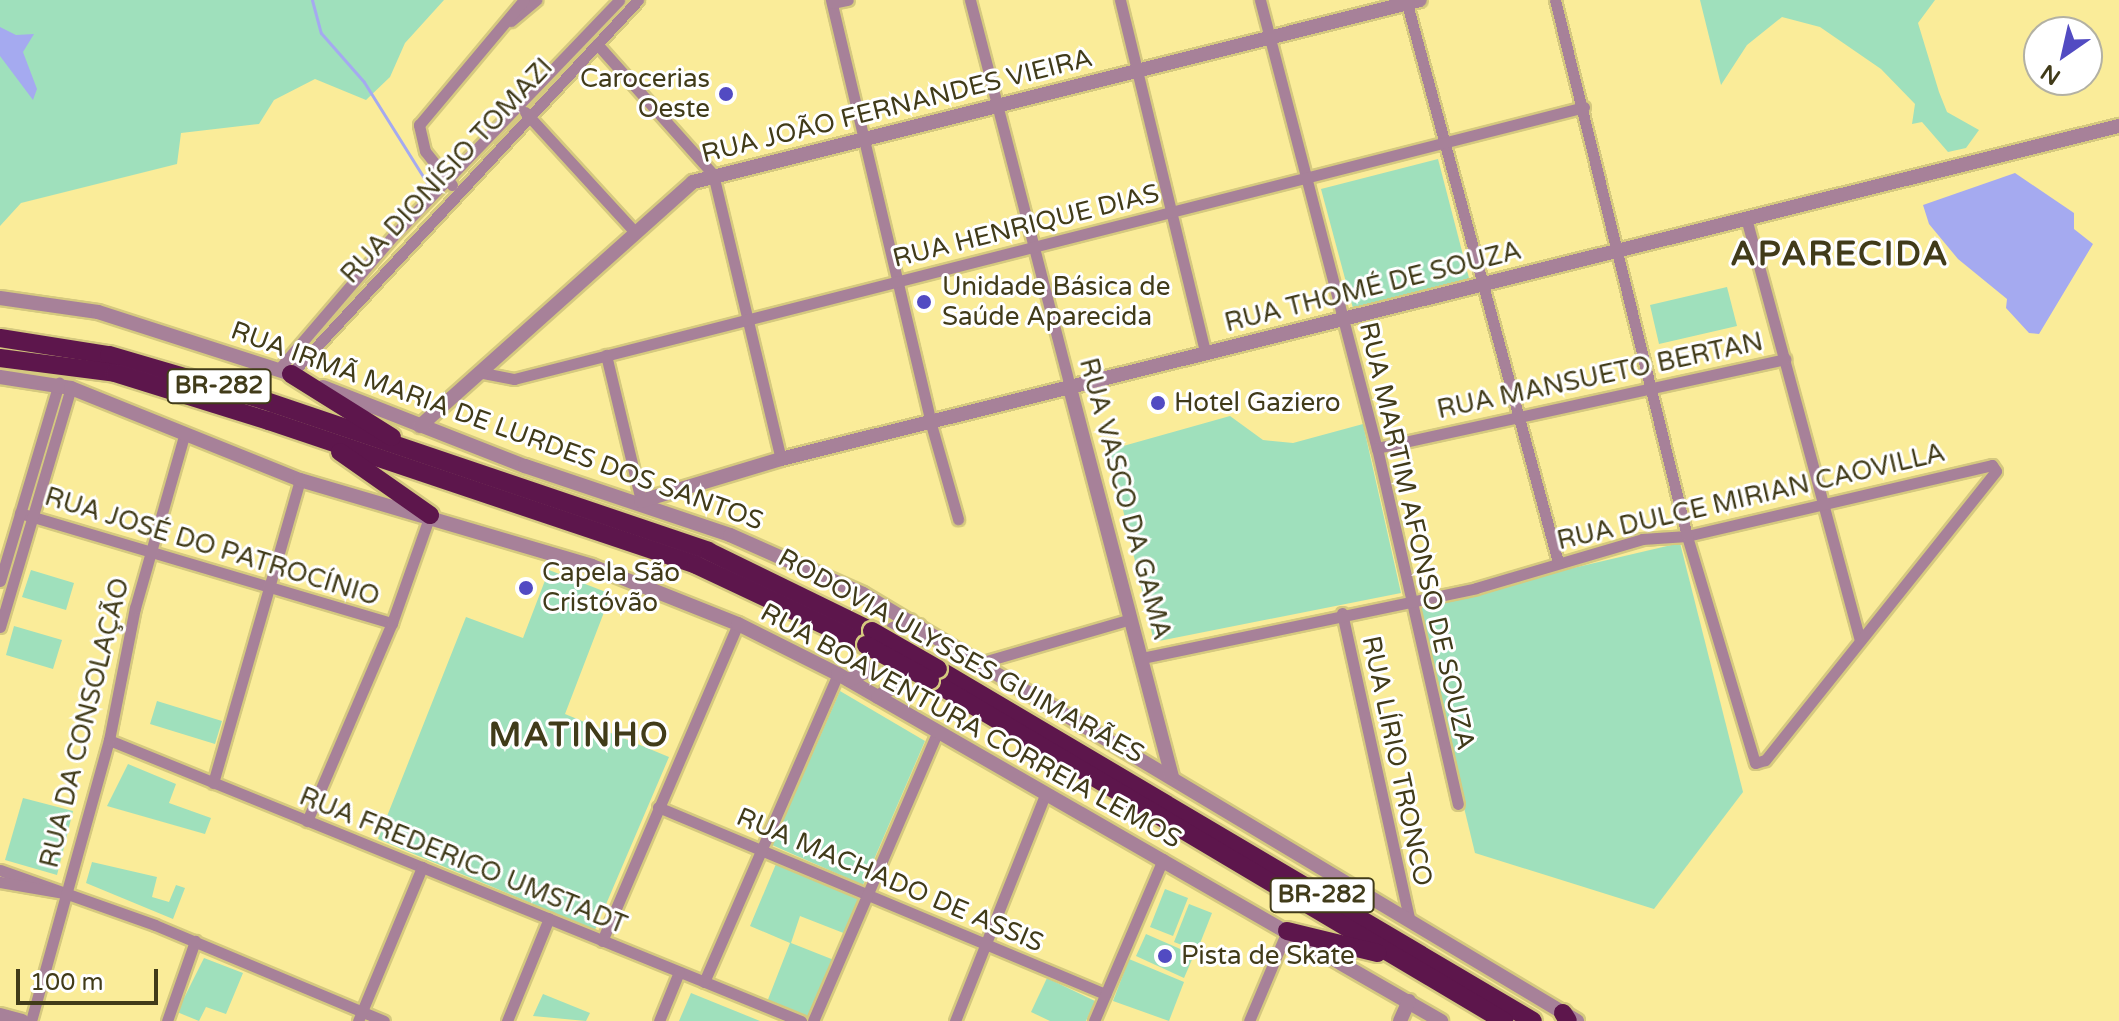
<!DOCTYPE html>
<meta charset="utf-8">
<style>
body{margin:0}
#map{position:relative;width:2119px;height:1021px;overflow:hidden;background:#faec99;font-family:"Varela Round",sans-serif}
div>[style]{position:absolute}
.green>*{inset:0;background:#9fe0bc}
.water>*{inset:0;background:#a5aaf0}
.stream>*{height:3px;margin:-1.5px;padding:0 1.5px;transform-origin:1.5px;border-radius:1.5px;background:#a5aaf0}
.roads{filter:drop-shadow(2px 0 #d5c97f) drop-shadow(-2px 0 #d5c97f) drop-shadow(0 2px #d5c97f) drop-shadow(0 -2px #d5c97f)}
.minor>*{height:11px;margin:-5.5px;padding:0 5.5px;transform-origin:5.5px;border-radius:5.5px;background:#a78199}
.tertiary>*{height:14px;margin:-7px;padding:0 7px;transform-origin:7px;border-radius:7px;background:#a78199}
.trunk>*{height:18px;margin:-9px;padding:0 9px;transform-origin:9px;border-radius:9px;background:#5d164c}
.bridges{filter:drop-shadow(2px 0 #d5c97f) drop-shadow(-2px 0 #d5c97f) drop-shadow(0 2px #d5c97f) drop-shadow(0 -2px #d5c97f)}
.trunk-bridge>*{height:18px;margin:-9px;padding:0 9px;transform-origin:9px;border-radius:9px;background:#5d164c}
.dots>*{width:22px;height:22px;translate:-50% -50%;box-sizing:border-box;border:4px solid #fff;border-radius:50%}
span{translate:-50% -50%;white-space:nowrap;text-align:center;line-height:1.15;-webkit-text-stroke:6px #fff;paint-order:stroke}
.shield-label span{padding:2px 6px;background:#fff;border:2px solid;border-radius:6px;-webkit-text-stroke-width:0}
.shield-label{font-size:24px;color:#413b19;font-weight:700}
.poi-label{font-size:26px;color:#413b19}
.right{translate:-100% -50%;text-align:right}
.left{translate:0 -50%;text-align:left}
.street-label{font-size:26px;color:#413b19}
.district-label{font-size:34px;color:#413b19;font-weight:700;letter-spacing:2px}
.north{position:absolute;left:2023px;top:16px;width:80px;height:80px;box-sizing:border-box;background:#fff;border:2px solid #b3b1a3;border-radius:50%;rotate:214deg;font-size:22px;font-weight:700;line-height:32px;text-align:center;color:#413b19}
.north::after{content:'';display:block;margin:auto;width:28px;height:36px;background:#524bc2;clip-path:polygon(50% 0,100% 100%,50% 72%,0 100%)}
.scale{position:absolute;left:16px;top:969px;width:142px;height:36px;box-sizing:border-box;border:4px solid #413b19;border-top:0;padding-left:10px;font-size:24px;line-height:28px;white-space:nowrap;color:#413b19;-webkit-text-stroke:6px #fff;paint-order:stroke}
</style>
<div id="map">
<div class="green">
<i style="clip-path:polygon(0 0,444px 0,405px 43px,390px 77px,366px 100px,315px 79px,274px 100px,259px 124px,181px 133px,177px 164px,21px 203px,0 226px)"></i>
<i style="clip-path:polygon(1700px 0,1935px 0,1918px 23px,1939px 92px,1947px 112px,1979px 130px,1966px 148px,1948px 152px,1922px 122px,1912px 124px,1915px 104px,1881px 69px,1820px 27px,1782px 17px,1747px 45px,1721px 85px)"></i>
<i style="clip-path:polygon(1438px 159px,1470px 282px,1354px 312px,1321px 189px)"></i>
<i style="clip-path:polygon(1727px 287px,1737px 326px,1659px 344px,1650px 305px)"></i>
<i style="clip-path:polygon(1230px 416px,1263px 440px,1293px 443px,1363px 424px,1401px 593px,1154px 642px,1109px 450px)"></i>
<i style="clip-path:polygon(1680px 543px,1743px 792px,1654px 909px,1475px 853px,1415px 605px)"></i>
<i style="clip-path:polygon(31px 570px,74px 583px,66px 610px,22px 597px)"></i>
<i style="clip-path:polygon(549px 570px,611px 594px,565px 714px,669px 757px,595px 930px,378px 839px,466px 617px,523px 638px)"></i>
<i style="clip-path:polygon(14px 626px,62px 640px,53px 669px,6px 655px)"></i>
<i style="clip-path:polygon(840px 691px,925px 741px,863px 885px,772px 845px)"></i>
<i style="clip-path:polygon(157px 701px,222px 721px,215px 744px,150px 724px)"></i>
<i style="clip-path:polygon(128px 764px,176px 784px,169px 803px,211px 818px,205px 834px,107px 806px)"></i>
<i style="clip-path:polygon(23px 798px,73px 811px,57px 875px,5px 860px)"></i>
<i style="clip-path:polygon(92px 862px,157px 877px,152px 897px,169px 902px,176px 885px,185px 888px,173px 919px,86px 883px)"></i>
<i style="clip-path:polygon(776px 864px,860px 898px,846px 934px,800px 916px,791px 943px,834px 960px,811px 1020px,767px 1002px,790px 943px,750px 926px)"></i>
<i style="clip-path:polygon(1165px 889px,1188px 898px,1173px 936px,1150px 927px)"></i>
<i style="clip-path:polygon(1189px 904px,1212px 913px,1197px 951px,1174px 942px)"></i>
<i style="clip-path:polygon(1146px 934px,1194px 955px,1184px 978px,1136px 956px)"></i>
<i style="clip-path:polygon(204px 958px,243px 973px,226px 1014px,206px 1007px,199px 1021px,177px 1012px)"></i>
<i style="clip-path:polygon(1129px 959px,1184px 982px,1169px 1021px,1113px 1001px)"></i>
<i style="clip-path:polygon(1047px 978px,1095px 1001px,1086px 1021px,1050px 1021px,1031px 1012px)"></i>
<i style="clip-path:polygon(691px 993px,760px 1021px,679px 1021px)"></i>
<i style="clip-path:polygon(543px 994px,590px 1013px,586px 1021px,533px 1016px)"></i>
</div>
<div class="water">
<i style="clip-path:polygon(0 27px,16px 35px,34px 34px,23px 52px,37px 89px,33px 100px,0 56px)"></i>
<i style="clip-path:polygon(2015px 173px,2074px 213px,2074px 229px,2093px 244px,2039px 334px,2029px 333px,2006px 308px,2007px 299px,1958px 259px,1929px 224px,1923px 205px)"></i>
</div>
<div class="stream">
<i style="left:312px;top:0;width:34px;rotate:75deg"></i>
<i style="left:321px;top:33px;width:65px;rotate:48.7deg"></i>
<i style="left:364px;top:82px;width:123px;rotate:58deg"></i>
</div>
<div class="roads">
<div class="minor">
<i style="left:831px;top:0;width:436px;rotate:76.7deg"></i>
<i style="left:931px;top:424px;width:99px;rotate:74.1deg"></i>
<i style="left:970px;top:0;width:401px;rotate:75.5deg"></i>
<i style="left:1120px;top:0;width:362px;rotate:76.4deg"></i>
<i style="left:1260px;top:0;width:463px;rotate:75.4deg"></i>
<i style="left:1377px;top:448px;width:365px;rotate:77.2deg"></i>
<i style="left:1406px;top:0;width:582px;rotate:74.87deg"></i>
<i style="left:832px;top:3px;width:16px;rotate:-11deg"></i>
<i style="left:511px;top:21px;width:33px;rotate:-40deg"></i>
<i style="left:597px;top:44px;width:174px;rotate:48.3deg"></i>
<i style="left:713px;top:174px;width:293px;rotate:76.6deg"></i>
<i style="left:525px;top:112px;width:163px;rotate:47.5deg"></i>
<i style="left:452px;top:185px;width:43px;rotate:-128.5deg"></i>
<i style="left:425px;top:151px;width:27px;rotate:-103deg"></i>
<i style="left:419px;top:125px;width:163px;rotate:-50deg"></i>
<i style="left:1746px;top:218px;width:437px;rotate:74.9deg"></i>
<i style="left:606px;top:355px;width:150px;rotate:76.5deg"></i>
<i style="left:279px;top:369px;width:177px;rotate:-49.4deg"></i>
<i style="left:394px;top:235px;width:325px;rotate:-46.2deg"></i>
<i style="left:478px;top:372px;width:37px;rotate:11deg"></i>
<i style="left:514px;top:379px;width:1104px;rotate:-14.26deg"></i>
<i style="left:291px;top:374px;width:510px;rotate:-47.14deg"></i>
<i style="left:1377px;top:448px;width:418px;rotate:-12.3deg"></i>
<i style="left:20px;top:513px;width:388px;rotate:16.5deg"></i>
<i style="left:0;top:581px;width:207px;rotate:-73.4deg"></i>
<i style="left:1342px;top:613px;width:312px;rotate:77.6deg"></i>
<i style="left:0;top:627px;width:249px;rotate:-73.5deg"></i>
<i style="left:1142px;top:658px;width:341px;rotate:-11.8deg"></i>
<i style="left:1476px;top:588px;width:173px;rotate:-16.4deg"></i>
<i style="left:1642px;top:539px;width:45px;rotate:-3.8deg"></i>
<i style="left:1687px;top:536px;width:313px;rotate:-13.1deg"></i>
<i style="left:1992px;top:465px;width:7px;rotate:56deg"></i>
<i style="left:1996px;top:471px;width:370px;rotate:128.6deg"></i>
<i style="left:1765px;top:760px;width:10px;rotate:163deg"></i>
<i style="left:1755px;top:763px;width:237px;rotate:-106.7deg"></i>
<i style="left:1687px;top:536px;width:552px;rotate:-103.83deg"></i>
<i style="left:983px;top:662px;width:154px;rotate:-16.2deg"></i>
<i style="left:109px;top:740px;width:747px;rotate:22.1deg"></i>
<i style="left:213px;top:783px;width:315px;rotate:-74deg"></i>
<i style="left:658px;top:807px;width:485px;rotate:22.7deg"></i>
<i style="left:307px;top:821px;width:215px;rotate:-66.8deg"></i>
<i style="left:392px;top:623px;width:114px;rotate:-70.6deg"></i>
<i style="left:0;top:870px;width:164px;rotate:19.5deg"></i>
<i style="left:155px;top:925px;width:248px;rotate:22.7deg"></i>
<i style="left:0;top:882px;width:65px;rotate:9.8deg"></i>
<i style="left:602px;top:941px;width:345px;rotate:-66.8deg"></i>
<i style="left:704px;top:982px;width:336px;rotate:-66.5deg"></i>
<i style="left:31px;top:1021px;width:292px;rotate:-74.5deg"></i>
<i style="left:109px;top:740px;width:135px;rotate:-78.9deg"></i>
<i style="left:135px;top:608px;width:179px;rotate:-74.1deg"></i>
<i style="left:167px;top:1021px;width:85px;rotate:-70.7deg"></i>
<i style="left:358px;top:1021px;width:167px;rotate:-67.4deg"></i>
<i style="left:507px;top:1021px;width:111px;rotate:-67.8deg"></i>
<i style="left:659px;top:1021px;width:53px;rotate:-67.8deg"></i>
<i style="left:813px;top:1021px;width:314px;rotate:-66.7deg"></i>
<i style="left:955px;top:1021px;width:243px;rotate:-68.3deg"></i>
<i style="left:1094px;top:1021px;width:176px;rotate:-66.9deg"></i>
<i style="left:1249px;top:1021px;width:98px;rotate:-67.1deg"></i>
</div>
<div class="tertiary">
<i style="left:0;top:298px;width:99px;rotate:8.1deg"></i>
<i style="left:98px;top:312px;width:212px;rotate:17.8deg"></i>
<i style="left:0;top:377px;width:72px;rotate:8.8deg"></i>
<i style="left:71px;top:388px;width:247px;rotate:21.9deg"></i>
<i style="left:300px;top:480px;width:304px;rotate:16.4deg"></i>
<i style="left:592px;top:566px;width:157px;rotate:21.7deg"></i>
<i style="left:738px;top:624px;width:112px;rotate:26.6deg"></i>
<i style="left:838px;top:674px;width:696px;rotate:29.92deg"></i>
<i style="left:323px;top:387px;width:217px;rotate:21.4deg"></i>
<i style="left:525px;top:466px;width:216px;rotate:18.6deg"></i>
<i style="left:730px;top:535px;width:145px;rotate:23.9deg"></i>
<i style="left:863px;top:594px;width:832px;rotate:30.88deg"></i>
<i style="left:1070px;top:388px;width:403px;rotate:75.3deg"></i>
<i style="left:420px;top:426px;width:366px;rotate:-41.8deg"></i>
<i style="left:693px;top:182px;width:749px;rotate:-14.05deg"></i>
<i style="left:641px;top:501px;width:146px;rotate:-16.7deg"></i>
<i style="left:781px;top:459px;width:1379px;rotate:-13.98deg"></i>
<i style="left:849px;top:680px;width:20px;rotate:-27deg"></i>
<i style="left:867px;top:671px;width:49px;rotate:-58.2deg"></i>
<i style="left:893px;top:629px;width:19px;rotate:-25deg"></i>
<i style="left:878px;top:697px;width:25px;rotate:-34deg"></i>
<i style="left:899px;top:683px;width:37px;rotate:-59deg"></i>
<i style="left:918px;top:651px;width:25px;rotate:-88deg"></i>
<i style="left:0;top:1015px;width:23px;rotate:15deg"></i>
<i style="left:1400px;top:1021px;width:22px;rotate:-66deg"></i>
</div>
<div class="trunk">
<i style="left:0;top:338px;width:110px;rotate:8.9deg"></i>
<i style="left:109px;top:355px;width:160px;rotate:16.3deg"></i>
<i style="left:263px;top:400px;width:470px;rotate:18.7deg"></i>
<i style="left:708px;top:551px;width:182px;rotate:26deg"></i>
<i style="left:0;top:358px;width:116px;rotate:7.4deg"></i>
<i style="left:115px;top:373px;width:161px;rotate:17.3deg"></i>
<i style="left:269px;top:421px;width:451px;rotate:18.6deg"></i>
<i style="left:696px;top:565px;width:188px;rotate:25.2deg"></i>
<i style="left:291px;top:374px;width:119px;rotate:32deg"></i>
<i style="left:340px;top:452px;width:110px;rotate:35deg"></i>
<i style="left:938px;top:669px;width:691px;rotate:30.61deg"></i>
<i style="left:930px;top:680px;width:668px;rotate:30.71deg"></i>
<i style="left:1287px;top:931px;width:93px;rotate:13.7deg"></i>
<i style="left:1563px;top:1013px;width:9px;rotate:58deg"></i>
</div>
</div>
<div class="bridges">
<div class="trunk-bridge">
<i style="left:872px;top:631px;width:76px;rotate:29.9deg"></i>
<i style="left:866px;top:645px;width:73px;rotate:28.7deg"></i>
</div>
</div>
<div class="dots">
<i style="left:726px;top:94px;background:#524bc2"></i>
<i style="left:924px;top:302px;background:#524bc2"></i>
<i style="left:1158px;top:403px;background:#524bc2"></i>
<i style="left:526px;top:588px;background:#524bc2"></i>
<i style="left:1165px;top:956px;background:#524bc2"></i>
</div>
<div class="shield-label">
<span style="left:219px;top:386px">BR-282</span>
<span style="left:1322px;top:895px">BR-282</span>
</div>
<div class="poi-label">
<span class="right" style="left:710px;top:94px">Carocerias<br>Oeste</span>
<span class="left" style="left:942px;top:302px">Unidade Básica de<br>Saúde Aparecida</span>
<span class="left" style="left:1174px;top:403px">Hotel Gaziero</span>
<span class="left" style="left:542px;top:588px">Capela São<br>Cristóvão</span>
<span class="left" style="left:1181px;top:956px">Pista de Skate</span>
</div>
<div class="street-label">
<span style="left:897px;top:106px;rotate:-14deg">RUA JOÃO FERNANDES VIEIRA</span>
<span style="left:447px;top:171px;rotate:-47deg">RUA DIONÍSIO TOMAZI</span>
<span style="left:1026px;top:226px;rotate:-14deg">RUA HENRIQUE DIAS</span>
<span style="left:1373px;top:287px;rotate:-14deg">RUA THOMÉ DE SOUZA</span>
<span style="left:1600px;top:376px;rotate:-12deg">RUA MANSUETO BERTAN</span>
<span style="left:497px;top:426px;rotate:20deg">RUA IRMÃ MARIA DE LURDES DOS SANTOS</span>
<span style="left:1751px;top:497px;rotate:-13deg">RUA DULCE MIRIAN CAOVILLA</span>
<span style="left:1125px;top:499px;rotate:75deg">RUA VASCO DA GAMA</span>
<span style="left:1417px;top:536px;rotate:77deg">RUA MARTIM AFONSO DE SOUZA</span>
<span style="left:212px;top:547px;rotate:17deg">RUA JOSÉ DO PATROCÍNIO</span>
<span style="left:961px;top:656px;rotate:29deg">RODOVIA ULYSSES GUIMARÃES</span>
<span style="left:85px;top:723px;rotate:-76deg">RUA DA CONSOLAÇÃO</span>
<span style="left:971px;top:726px;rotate:29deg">RUA BOAVENTURA CORREIA LEMOS</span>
<span style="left:1397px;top:761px;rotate:78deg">RUA LÍRIO TRONCO</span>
<span style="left:463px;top:861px;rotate:22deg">RUA FREDERICO UMSTADT</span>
<span style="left:890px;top:880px;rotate:23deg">RUA MACHADO DE ASSIS</span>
</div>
<div class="district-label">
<span style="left:1840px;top:255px">APARECIDA</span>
<span style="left:579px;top:736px">MATINHO</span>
</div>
<div class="north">N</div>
<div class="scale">100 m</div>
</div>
